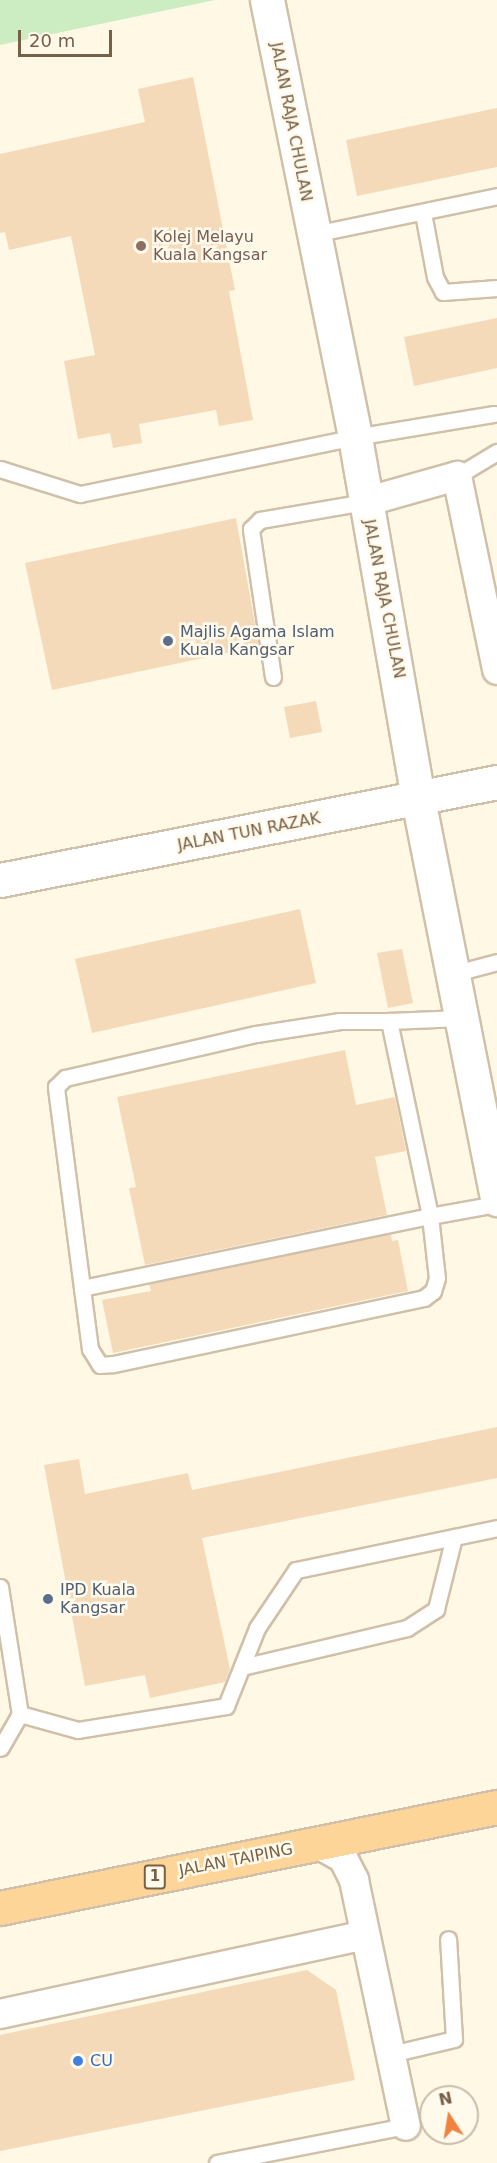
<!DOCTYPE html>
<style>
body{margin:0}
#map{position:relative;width:497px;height:2163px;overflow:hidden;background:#fef8e4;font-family:"DejaVu Sans",sans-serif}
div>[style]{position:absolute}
.green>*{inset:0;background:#ccedc1}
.building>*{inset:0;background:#f5dab9}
.roads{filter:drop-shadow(2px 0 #d0c0a9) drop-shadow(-2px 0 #d0c0a9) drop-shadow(0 2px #d0c0a9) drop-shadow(0 -2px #d0c0a9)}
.service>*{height:15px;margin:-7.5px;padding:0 7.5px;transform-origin:7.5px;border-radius:7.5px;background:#fff}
.minor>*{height:28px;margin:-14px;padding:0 14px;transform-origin:14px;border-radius:14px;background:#fff}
.tertiary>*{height:33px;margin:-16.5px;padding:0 16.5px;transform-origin:16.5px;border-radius:16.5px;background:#fff}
.trunk>*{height:33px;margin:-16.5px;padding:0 16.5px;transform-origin:16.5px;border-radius:16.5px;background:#fed598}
.dots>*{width:16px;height:16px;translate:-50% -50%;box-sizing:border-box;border:3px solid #fffaeb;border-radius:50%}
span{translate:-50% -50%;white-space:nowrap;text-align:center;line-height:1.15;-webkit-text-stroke:5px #fffaeb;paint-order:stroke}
.shield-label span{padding:2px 4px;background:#fffaeb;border:2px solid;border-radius:4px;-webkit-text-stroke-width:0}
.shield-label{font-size:15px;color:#786047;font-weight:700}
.street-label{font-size:16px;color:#786047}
.education-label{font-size:16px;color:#785e54}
.left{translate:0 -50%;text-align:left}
.service-label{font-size:16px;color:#4e5e75}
.shop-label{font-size:16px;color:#366cbe}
.north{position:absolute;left:419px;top:2085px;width:60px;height:60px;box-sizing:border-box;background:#fffaeb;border:2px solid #c9bca9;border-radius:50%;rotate:348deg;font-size:16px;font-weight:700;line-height:24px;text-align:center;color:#786047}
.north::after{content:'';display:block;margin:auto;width:21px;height:27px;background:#f08340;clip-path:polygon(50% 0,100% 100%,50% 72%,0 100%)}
.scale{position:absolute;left:18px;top:30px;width:94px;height:27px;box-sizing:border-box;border:3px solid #786047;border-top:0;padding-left:8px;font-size:18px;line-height:21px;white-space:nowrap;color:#786047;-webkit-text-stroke:4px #fffaeb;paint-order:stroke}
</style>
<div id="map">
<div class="green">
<i style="clip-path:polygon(0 0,215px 0,0 45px)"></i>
</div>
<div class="building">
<i style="clip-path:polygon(193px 77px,235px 290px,229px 291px,253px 420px,219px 426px,216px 410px,139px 424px,142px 443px,113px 448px,110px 433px,78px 439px,64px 361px,95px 355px,71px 236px,9px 250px,5px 232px,0 233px,0 154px,145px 122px,138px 89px)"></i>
<i style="clip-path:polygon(497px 108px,497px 167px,357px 196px,346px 140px)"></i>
<i style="clip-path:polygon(497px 318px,497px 368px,414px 386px,404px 337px)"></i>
<i style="clip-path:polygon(236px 518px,259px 646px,52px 690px,25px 563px)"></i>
<i style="clip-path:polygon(316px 701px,322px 732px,290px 738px,284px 707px)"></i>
<i style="clip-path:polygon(300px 909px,316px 983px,92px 1033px,75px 959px)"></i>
<i style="clip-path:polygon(402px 949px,413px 1003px,388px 1008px,377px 953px)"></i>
<i style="clip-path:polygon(345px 1050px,356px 1105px,395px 1097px,406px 1151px,375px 1157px,387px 1215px,145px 1265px,129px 1188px,136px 1187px,117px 1097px)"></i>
<i style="clip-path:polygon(391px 1234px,392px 1241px,398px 1240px,408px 1291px,113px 1353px,102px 1300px,151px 1291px,149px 1284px)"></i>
<i style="clip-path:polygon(497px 1427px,497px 1478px,202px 1538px,230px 1669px,225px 1682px,150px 1698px,145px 1675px,85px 1686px,44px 1465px,79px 1459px,85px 1494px,188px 1473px,192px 1490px)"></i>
<i style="clip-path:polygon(307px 1970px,336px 1990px,355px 2080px,0 2151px,0 2035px)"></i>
</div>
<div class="roads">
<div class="service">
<i style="left:423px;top:213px;width:65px;rotate:79.4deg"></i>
<i style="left:435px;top:277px;width:17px;rotate:62deg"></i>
<i style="left:443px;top:292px;width:54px;rotate:-4.2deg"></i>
<i style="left:314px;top:234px;width:187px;rotate:-11.7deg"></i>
<i style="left:0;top:469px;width:84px;rotate:17.4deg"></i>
<i style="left:80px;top:494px;width:281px;rotate:-11.7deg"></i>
<i style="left:355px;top:437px;width:141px;rotate:-9.4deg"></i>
<i style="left:457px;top:476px;width:47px;rotate:-31deg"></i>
<i style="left:273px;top:677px;width:150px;rotate:-98.5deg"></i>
<i style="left:251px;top:529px;width:13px;rotate:-45deg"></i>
<i style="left:260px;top:520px;width:107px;rotate:-9.7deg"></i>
<i style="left:452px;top:974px;width:47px;rotate:-14.9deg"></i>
<i style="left:461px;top:1018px;width:72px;rotate:177.6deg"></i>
<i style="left:389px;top:1021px;width:199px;rotate:78.1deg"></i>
<i style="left:430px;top:1216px;width:68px;rotate:-10.2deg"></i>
<i style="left:82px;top:1288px;width:355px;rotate:-11.7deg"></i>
<i style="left:430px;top:1216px;width:62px;rotate:83.6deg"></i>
<i style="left:437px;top:1278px;width:14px;rotate:107deg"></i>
<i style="left:433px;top:1291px;width:11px;rotate:142deg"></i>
<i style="left:424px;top:1298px;width:318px;rotate:168deg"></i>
<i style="left:113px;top:1364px;width:13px;rotate:176deg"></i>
<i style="left:100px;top:1365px;width:19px;rotate:-122deg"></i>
<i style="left:90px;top:1349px;width:62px;rotate:-97.5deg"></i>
<i style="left:82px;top:1288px;width:203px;rotate:-97.4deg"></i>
<i style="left:56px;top:1087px;width:13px;rotate:-45deg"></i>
<i style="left:65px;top:1078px;width:196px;rotate:-13deg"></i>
<i style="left:256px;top:1034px;width:85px;rotate:-8.8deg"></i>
<i style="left:340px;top:1021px;width:49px"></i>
<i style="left:0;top:1587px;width:129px;rotate:81.1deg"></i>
<i style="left:20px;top:1714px;width:39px;rotate:120deg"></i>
<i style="left:242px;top:1667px;width:170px;rotate:-13.3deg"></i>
<i style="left:407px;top:1628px;width:35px;rotate:-33deg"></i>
<i style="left:436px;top:1609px;width:74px;rotate:-76deg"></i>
<i style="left:20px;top:1714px;width:60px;rotate:15.4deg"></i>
<i style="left:78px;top:1730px;width:150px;rotate:-9.2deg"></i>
<i style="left:226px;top:1706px;width:84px;rotate:-68.3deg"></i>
<i style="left:257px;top:1628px;width:70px;rotate:-56.1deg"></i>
<i style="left:296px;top:1570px;width:205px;rotate:-11.8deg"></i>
<i style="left:391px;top:2054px;width:65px;rotate:-13.4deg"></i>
<i style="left:454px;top:2039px;width:100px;rotate:-93.4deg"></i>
<i style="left:217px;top:2163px;width:193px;rotate:-11.1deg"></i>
</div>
<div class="minor">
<i style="left:365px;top:502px;width:96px;rotate:-15.8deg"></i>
<i style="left:457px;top:476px;width:198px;rotate:78.3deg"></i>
<i style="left:310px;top:1845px;width:15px;rotate:11deg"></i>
<i style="left:325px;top:1848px;width:21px;rotate:29deg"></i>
<i style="left:343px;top:1858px;width:25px;rotate:63deg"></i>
<i style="left:354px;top:1880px;width:251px;rotate:78.1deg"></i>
<i style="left:0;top:2014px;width:373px;rotate:-12.2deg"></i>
</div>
<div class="tertiary">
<i style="left:267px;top:0;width:446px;rotate:78.6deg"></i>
<i style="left:355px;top:437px;width:367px;rotate:80.1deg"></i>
<i style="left:418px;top:799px;width:408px;rotate:78.8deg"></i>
<i style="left:0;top:880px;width:507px;rotate:-11.15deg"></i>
</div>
<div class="trunk">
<i style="left:0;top:1908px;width:507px;rotate:-11.49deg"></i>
</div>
</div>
<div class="dots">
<i style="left:141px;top:246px;background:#8d6e63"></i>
<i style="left:168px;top:641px;background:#5c6f8a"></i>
<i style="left:48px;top:1599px;background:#5c6f8a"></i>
<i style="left:78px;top:2061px;background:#3f7fe0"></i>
</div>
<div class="shield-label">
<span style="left:155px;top:1877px">1</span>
</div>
<div class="street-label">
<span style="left:291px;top:122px;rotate:79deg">JALAN RAJA CHULAN</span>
<span style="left:384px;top:599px;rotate:79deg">JALAN RAJA CHULAN</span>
<span style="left:249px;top:832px;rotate:-11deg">JALAN TUN RAZAK</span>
<span style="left:236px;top:1860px;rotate:-11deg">JALAN TAIPING</span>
</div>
<div class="education-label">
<span class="left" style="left:153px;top:246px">Kolej Melayu<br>Kuala Kangsar</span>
</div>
<div class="service-label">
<span class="left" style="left:180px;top:641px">Majlis Agama Islam<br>Kuala Kangsar</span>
<span class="left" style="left:60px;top:1599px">IPD Kuala<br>Kangsar</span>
</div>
<div class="shop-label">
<span class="left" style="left:90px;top:2061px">CU</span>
</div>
<div class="north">N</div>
<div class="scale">20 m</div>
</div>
